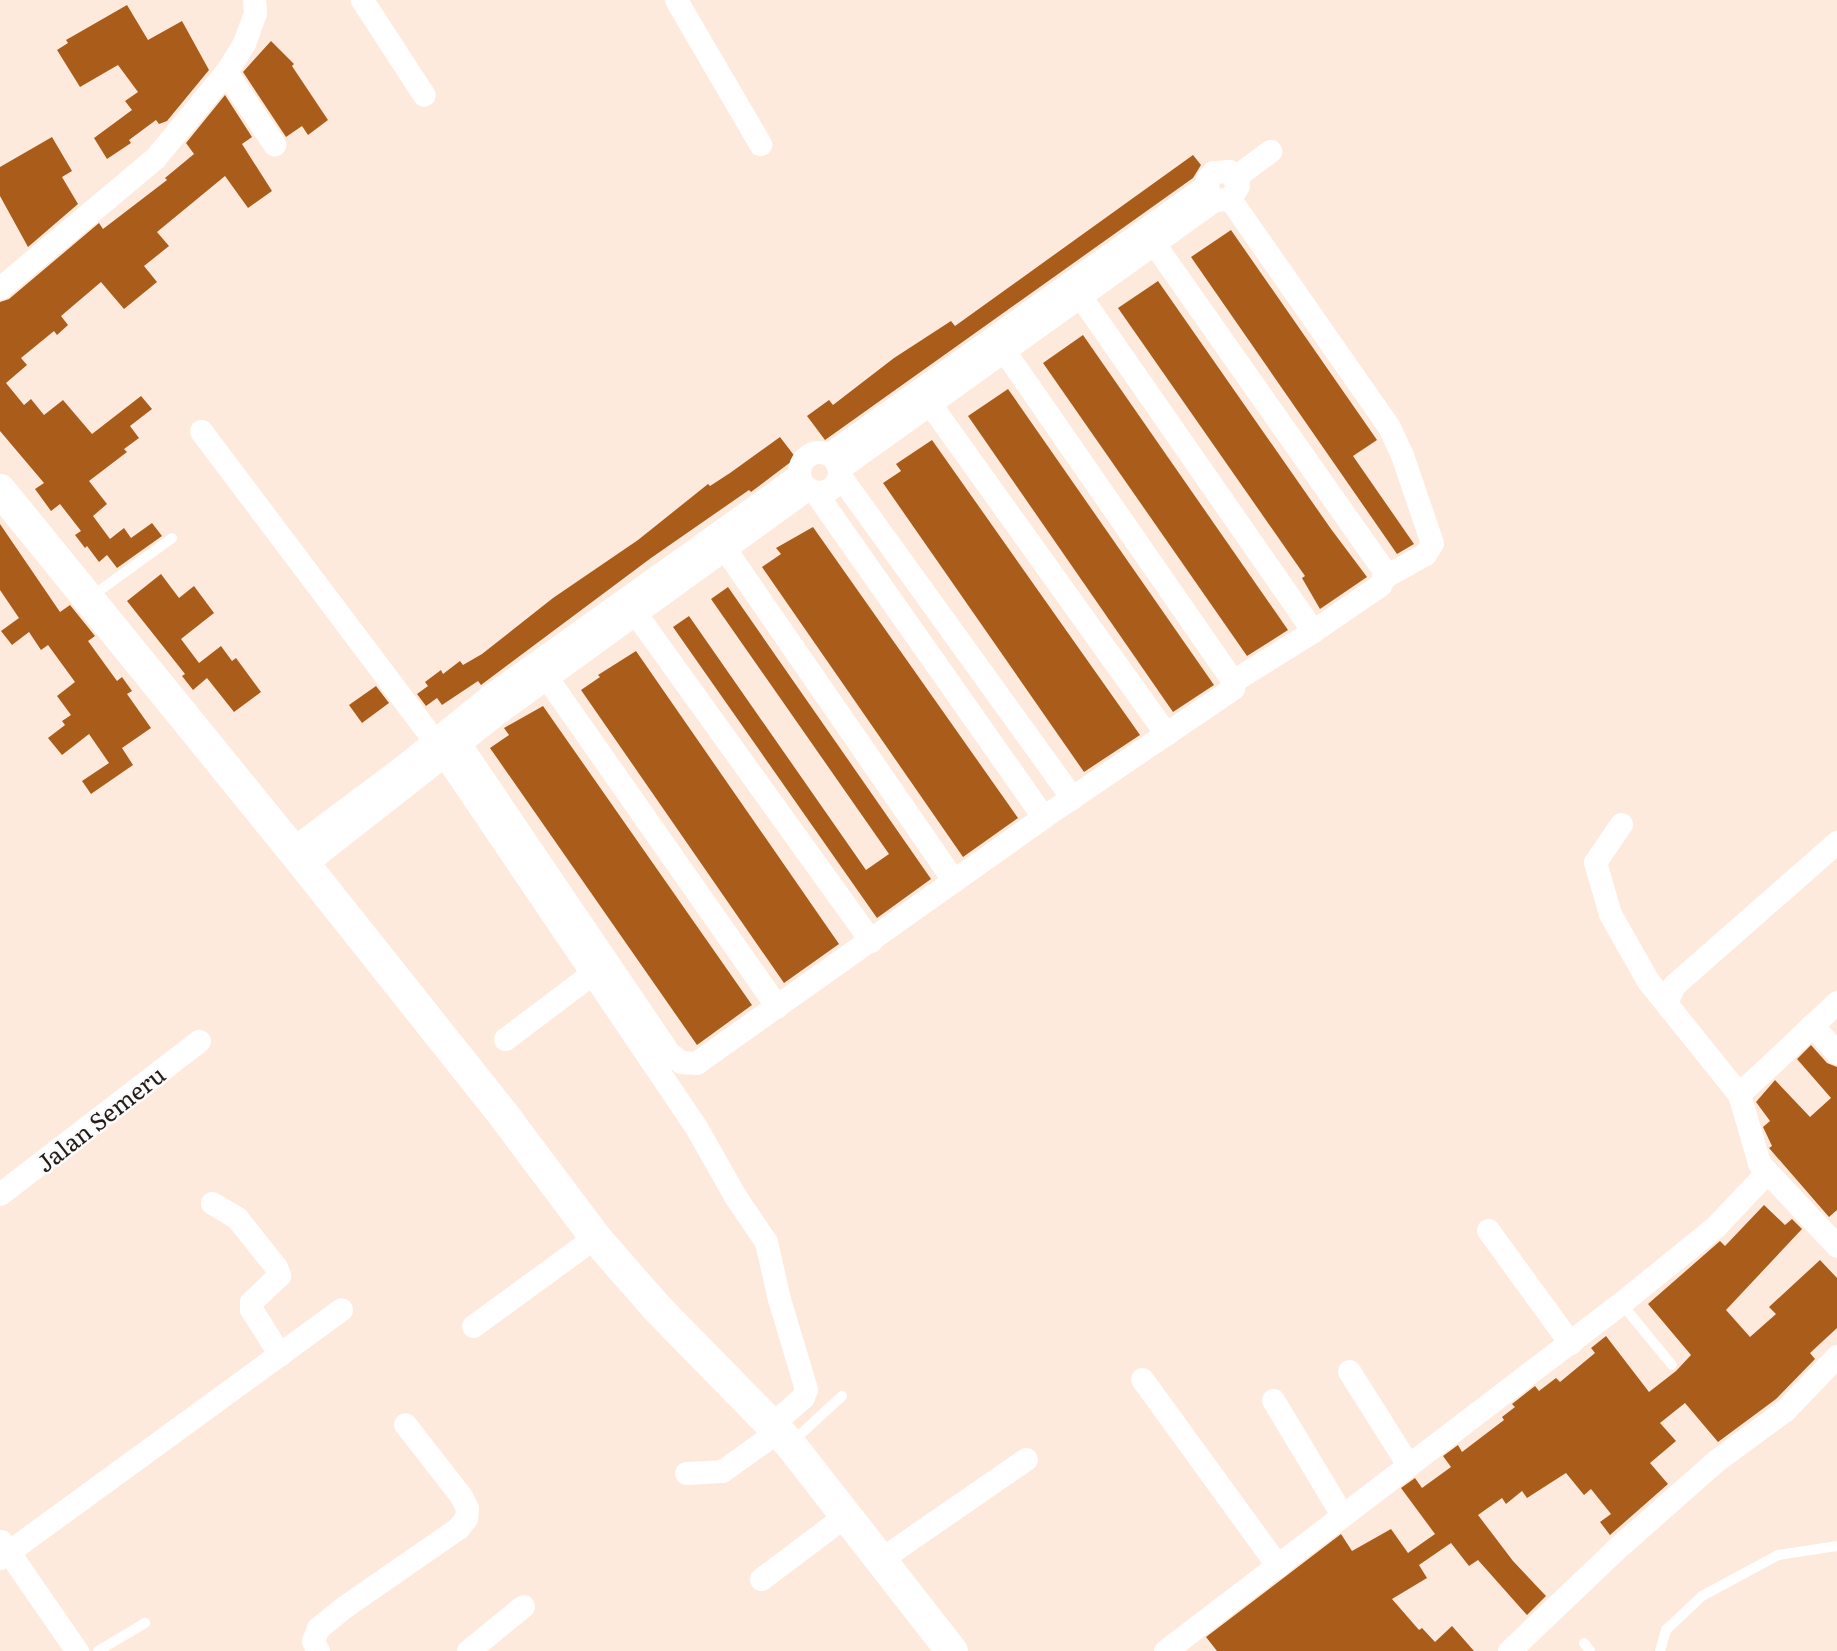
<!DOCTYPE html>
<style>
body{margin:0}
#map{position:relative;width:1837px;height:1651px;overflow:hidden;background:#fdeadd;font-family:Literata,serif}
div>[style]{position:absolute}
.building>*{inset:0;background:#aa5d1a}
.lane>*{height:10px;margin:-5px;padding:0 5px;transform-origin:5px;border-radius:5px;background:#fff}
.street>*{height:23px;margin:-11.5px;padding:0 11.5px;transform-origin:11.5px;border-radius:11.5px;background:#fff}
.street>.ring{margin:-11.5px;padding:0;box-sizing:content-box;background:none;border:23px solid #fff;border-radius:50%}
.secondary>*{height:32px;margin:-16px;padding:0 16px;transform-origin:16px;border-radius:16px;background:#fff}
span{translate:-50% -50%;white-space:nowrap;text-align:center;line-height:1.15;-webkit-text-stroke:5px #fbfbfb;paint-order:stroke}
.street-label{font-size:24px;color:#251c17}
</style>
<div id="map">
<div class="building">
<i style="clip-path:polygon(127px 5px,148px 40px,182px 21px,209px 70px,167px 121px,159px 124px,156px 120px,129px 140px,131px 143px,107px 159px,94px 138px,132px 110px,125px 101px,138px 92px,118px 65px,80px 87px,57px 50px,68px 43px,66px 40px)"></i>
<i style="clip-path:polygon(271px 41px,294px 64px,292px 66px,328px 120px,308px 135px,302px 126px,286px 137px,243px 72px)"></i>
<i style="clip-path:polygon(225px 95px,252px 137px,242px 144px,272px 191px,248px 208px,225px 176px,157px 232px,169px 246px,144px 266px,157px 282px,124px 309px,101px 282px,61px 316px,68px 325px,57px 335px,54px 331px,21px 358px,27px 365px,6px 383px,24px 405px,31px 399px,44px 415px,63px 400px,92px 434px,141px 396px,152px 409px,130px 426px,139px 438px,124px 449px,127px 452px,89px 481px,107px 504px,93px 516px,110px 539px,124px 528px,131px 538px,152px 523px,162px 536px,117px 568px,107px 555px,99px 562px,87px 546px,85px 548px,75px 535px,81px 531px,60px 504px,51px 511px,35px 489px,44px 483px,0 431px,0 302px,9px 299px,99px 223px,103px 229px,167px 180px,165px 178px,194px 154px,186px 143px)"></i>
<i style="clip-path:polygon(52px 137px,72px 171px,62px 177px,78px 204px,28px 247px,0 196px,0 167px)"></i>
<i style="clip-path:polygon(1193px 155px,1201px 165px,1193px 178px,825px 440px,807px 416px,829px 400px,833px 405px,894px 358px,951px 321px,955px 326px)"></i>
<i style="clip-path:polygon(1231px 230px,1377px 440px,1353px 456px,1414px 544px,1397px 554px,1191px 257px)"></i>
<i style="clip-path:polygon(1158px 281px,1331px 529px,1367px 577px,1320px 609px,1302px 578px,1305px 576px,1118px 308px)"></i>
<i style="clip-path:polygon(1083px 335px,1288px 630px,1247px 656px,1043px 363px)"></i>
<i style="clip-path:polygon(1008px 389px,1214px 685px,1173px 712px,968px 416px)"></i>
<i style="clip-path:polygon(780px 437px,796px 458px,751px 492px,749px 490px,651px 558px,481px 685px,478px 681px,442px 705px,437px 698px,426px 706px,417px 694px,428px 686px,425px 682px,441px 670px,443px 674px,460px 661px,463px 665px,482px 654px,553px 598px,638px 540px,708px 484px,710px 486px,730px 473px)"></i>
<i style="clip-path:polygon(932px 440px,1140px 735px,1084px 772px,883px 483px,901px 471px,896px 464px)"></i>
<i style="clip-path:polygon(0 524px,60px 612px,70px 605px,95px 636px,88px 641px,117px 681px,122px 677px,132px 691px,127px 694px,151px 728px,122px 748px,133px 765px,91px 794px,82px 781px,109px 763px,89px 734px,62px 755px,48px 738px,65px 725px,62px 721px,71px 715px,57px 696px,75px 682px,48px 645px,41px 650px,29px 632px,12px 645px,1px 631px,19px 618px,0 590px)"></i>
<i style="clip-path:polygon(813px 527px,1018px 818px,963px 857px,762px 567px,781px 554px,776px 548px)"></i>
<i style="clip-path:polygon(161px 574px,179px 598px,194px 586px,214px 613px,181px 639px,199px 663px,221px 646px,232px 661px,236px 658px,261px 692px,234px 712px,207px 678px,193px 690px,182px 676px,185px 674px,127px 601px)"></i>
<i style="clip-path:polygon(728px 587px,931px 879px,877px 918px,673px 627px,689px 616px,866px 870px,889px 854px,711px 599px)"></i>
<i style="clip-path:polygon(636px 651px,839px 944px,784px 983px,581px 690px,600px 677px,598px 675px)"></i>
<i style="clip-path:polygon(376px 686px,389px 703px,362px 723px,349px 705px)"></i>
<i style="clip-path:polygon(543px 706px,752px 1005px,697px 1045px,490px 748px,509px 735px,504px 728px)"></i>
<i style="clip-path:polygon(1811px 1045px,1827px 1063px,1837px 1067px,1837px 1210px,1829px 1217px,1769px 1148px,1772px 1146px,1763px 1127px,1770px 1121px,1756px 1102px,1775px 1080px,1810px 1117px,1831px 1098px,1797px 1059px)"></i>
<i style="clip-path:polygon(1764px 1205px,1785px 1225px,1792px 1219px,1802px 1229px,1726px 1310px,1750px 1337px,1776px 1314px,1769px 1307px,1820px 1260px,1837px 1278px,1837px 1328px,1810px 1353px,1815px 1359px,1776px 1399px,1718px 1442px,1685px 1403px,1660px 1423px,1676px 1441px,1650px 1463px,1668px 1484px,1610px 1535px,1600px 1522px,1611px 1514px,1591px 1489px,1584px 1495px,1566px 1473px,1527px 1498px,1522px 1491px,1506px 1504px,1502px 1498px,1478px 1515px,1513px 1561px,1546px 1596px,1527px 1615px,1478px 1560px,1469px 1566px,1451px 1543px,1419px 1565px,1427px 1578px,1392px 1599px,1419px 1630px,1422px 1628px,1435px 1642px,1452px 1626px,1474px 1651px,1217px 1651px,1206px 1637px,1341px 1534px,1352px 1551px,1391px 1529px,1408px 1553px,1435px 1534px,1401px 1488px,1415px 1478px,1422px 1488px,1451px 1467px,1443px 1456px,1458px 1445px,1462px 1452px,1504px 1420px,1502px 1417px,1515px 1407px,1512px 1404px,1535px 1386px,1539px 1391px,1556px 1378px,1560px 1382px,1595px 1353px,1591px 1348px,1606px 1336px,1649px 1392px,1676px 1371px,1691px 1355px,1648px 1304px,1720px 1241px,1725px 1246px)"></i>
</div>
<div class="lane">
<i style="left:92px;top:596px;width:99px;rotate:-35.9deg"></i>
<i style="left:1621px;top:1303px;width:80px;rotate:50.6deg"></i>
<i style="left:792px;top:1442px;width:68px;rotate:-42.6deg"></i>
<i style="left:1584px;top:1643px;width:10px;rotate:53deg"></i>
<i style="left:98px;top:1651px;width:55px;rotate:-30.8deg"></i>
<i style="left:1660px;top:1651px;width:22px;rotate:-74deg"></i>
<i style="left:1666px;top:1630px;width:50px;rotate:-43.4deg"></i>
<i style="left:1702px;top:1596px;width:86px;rotate:-28.3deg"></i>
<i style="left:1778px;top:1555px;width:60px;rotate:-8.7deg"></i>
</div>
<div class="street">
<i style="left:362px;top:0;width:113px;rotate:56.9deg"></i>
<i style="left:676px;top:0;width:167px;rotate:59.7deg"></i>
<i style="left:226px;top:72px;width:87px;rotate:56.3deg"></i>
<i style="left:1235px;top:177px;width:44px;rotate:-36.6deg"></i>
<i style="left:1230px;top:199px;width:278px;rotate:55.1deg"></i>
<i style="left:1389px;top:427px;width:31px;rotate:65deg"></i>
<i style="left:1402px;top:455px;width:93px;rotate:71.2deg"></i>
<i style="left:1432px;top:543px;width:13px;rotate:122deg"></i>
<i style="left:1425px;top:554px;width:47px;rotate:150.7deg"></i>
<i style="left:1155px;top:245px;width:395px;rotate:54.9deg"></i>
<i style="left:1382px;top:568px;width:9px;rotate:77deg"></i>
<i style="left:1384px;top:577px;width:9px;rotate:117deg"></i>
<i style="left:1380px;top:585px;width:81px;rotate:145.5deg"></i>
<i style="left:0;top:288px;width:202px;rotate:-40deg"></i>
<i style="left:155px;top:158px;width:112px;rotate:-50.5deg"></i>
<i style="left:226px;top:72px;width:34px;rotate:-58deg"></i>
<i style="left:244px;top:43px;width:32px;rotate:-70deg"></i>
<i style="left:255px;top:13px;width:13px;rotate:-94deg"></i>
<i style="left:996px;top:339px;width:416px;rotate:55.3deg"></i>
<i style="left:930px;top:404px;width:406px;rotate:54.4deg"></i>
<i style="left:201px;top:431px;width:387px;rotate:53deg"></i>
<i style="left:434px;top:740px;width:467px;rotate:55.9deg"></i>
<i style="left:696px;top:1127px;width:79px;rotate:60.5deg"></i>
<i style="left:735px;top:1196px;width:55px;rotate:56deg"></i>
<i style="left:766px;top:1242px;width:58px;rotate:77.2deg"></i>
<i style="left:779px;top:1299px;width:94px;rotate:73.3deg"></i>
<i style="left:806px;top:1389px;width:9px;rotate:111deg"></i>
<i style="left:803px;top:1397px;width:43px;rotate:138.8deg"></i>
<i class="ring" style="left:799px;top:452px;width:17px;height:17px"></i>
<i style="left:829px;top:454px;width:461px;rotate:-35.4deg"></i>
<i style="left:840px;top:468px;width:460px;rotate:-35.6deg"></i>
<i style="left:1214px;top:200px;width:16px;rotate:-4deg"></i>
<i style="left:1230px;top:199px;width:16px;rotate:-60deg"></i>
<i style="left:1238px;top:185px;width:17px;rotate:-123deg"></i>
<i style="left:1229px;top:171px;width:16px;rotate:176deg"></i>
<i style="left:1213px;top:172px;width:9px;rotate:131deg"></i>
<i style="left:1207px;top:179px;width:15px;rotate:86deg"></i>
<i style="left:1208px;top:194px;width:8px;rotate:45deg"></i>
<i style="left:840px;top:476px;width:397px;rotate:54.2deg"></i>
<i style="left:815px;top:492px;width:397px;rotate:54.9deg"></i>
<i style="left:725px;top:549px;width:403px;rotate:55.4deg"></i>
<i style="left:628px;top:603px;width:416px;rotate:54.3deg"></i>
<i style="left:547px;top:678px;width:401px;rotate:55deg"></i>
<i style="left:449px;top:728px;width:392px;rotate:55.9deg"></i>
<i style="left:669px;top:1053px;width:15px;rotate:37deg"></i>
<i style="left:681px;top:1062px;width:15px;rotate:4deg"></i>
<i style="left:696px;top:1063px;width:425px;rotate:-35.3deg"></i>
<i style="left:1043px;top:817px;width:221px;rotate:-34.1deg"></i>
<i style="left:1226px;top:693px;width:9px;rotate:-36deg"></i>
<i style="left:1233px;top:688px;width:7px;rotate:-90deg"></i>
<i style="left:1233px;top:681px;width:94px;rotate:-32deg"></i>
<i style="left:1313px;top:631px;width:407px;rotate:-124.8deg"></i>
<i style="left:1621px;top:824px;width:46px;rotate:124.4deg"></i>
<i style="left:1595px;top:862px;width:54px;rotate:73.9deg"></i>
<i style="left:1610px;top:914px;width:77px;rotate:60.4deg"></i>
<i style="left:1648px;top:981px;width:145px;rotate:51.2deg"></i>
<i style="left:292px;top:849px;width:139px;rotate:-36.8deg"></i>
<i style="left:403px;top:766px;width:111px;rotate:-39.1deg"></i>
<i style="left:489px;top:696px;width:381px;rotate:-35.5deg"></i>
<i style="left:304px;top:865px;width:248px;rotate:-38.1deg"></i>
<i style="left:499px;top:712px;width:380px;rotate:-35.9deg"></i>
<i style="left:1837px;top:1002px;width:134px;rotate:136.8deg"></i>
<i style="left:1739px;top:1094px;width:72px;rotate:73.8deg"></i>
<i style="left:1759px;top:1163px;width:114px;rotate:46.8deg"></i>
<i style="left:1666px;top:1003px;width:20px;rotate:-66deg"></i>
<i style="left:1674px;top:985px;width:217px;rotate:-41.3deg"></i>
<i style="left:1812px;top:1025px;width:38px;rotate:48deg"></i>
<i style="left:505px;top:1039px;width:106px;rotate:-37deg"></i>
<i style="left:0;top:1194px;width:251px;rotate:-37.6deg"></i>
<i style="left:212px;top:1203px;width:29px;rotate:31deg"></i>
<i style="left:237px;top:1218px;width:63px;rotate:51.5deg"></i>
<i style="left:276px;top:1267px;width:9px;rotate:69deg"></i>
<i style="left:279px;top:1275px;width:39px;rotate:136deg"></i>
<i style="left:251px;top:1302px;width:7px;rotate:90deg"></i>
<i style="left:251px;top:1309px;width:54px;rotate:57.8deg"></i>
<i style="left:1488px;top:1230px;width:140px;rotate:54deg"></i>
<i style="left:473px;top:1326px;width:151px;rotate:-36.1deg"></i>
<i style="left:1349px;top:1371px;width:109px;rotate:57.8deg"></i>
<i style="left:1142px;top:1379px;width:231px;rotate:54deg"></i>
<i style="left:1273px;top:1400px;width:134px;rotate:59deg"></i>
<i style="left:686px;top:1473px;width:36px;rotate:-3deg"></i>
<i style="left:722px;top:1471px;width:69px;rotate:-35.5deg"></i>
<i style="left:1px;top:1541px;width:134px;rotate:55.4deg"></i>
<i style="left:0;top:1558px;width:422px;rotate:-36.1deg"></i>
<i style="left:881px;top:1559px;width:176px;rotate:-34.6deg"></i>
<i style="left:761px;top:1579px;width:106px;rotate:-37deg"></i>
<i style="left:318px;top:1651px;width:11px;rotate:-117deg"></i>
<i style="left:313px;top:1641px;width:14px;rotate:-69deg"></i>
<i style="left:318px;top:1628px;width:33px;rotate:-39deg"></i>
<i style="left:344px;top:1607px;width:139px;rotate:-34.7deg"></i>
<i style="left:458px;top:1528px;width:13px;rotate:-51deg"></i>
<i style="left:466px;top:1518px;width:10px;rotate:-84deg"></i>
<i style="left:467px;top:1508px;width:13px;rotate:-117deg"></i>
<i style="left:461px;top:1496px;width:91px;rotate:-127.9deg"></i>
<i style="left:468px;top:1651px;width:71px;rotate:-39.3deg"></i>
<i style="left:1165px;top:1651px;width:574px;rotate:-37.35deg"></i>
<i style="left:1621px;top:1303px;width:122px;rotate:-39deg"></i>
<i style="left:1716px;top:1226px;width:73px;rotate:-46.7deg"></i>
<i style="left:1509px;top:1651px;width:148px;rotate:-43.6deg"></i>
<i style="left:1616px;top:1549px;width:135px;rotate:-41.4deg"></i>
<i style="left:1717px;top:1460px;width:84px;rotate:-36.3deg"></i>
<i style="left:1785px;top:1410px;width:75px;rotate:-46.1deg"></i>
</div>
<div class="secondary">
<i style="left:0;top:490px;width:463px;rotate:50.9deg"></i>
<i style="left:292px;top:849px;width:347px;rotate:51.5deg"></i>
<i style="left:508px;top:1121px;width:145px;rotate:53.1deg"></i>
<i style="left:595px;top:1237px;width:94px;rotate:48.9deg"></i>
<i style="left:657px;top:1308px;width:190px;rotate:45.6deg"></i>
<i style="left:790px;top:1444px;width:263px;rotate:52deg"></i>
</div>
<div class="street-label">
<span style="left:100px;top:1118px;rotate:-38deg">Jalan Semeru</span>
</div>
</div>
